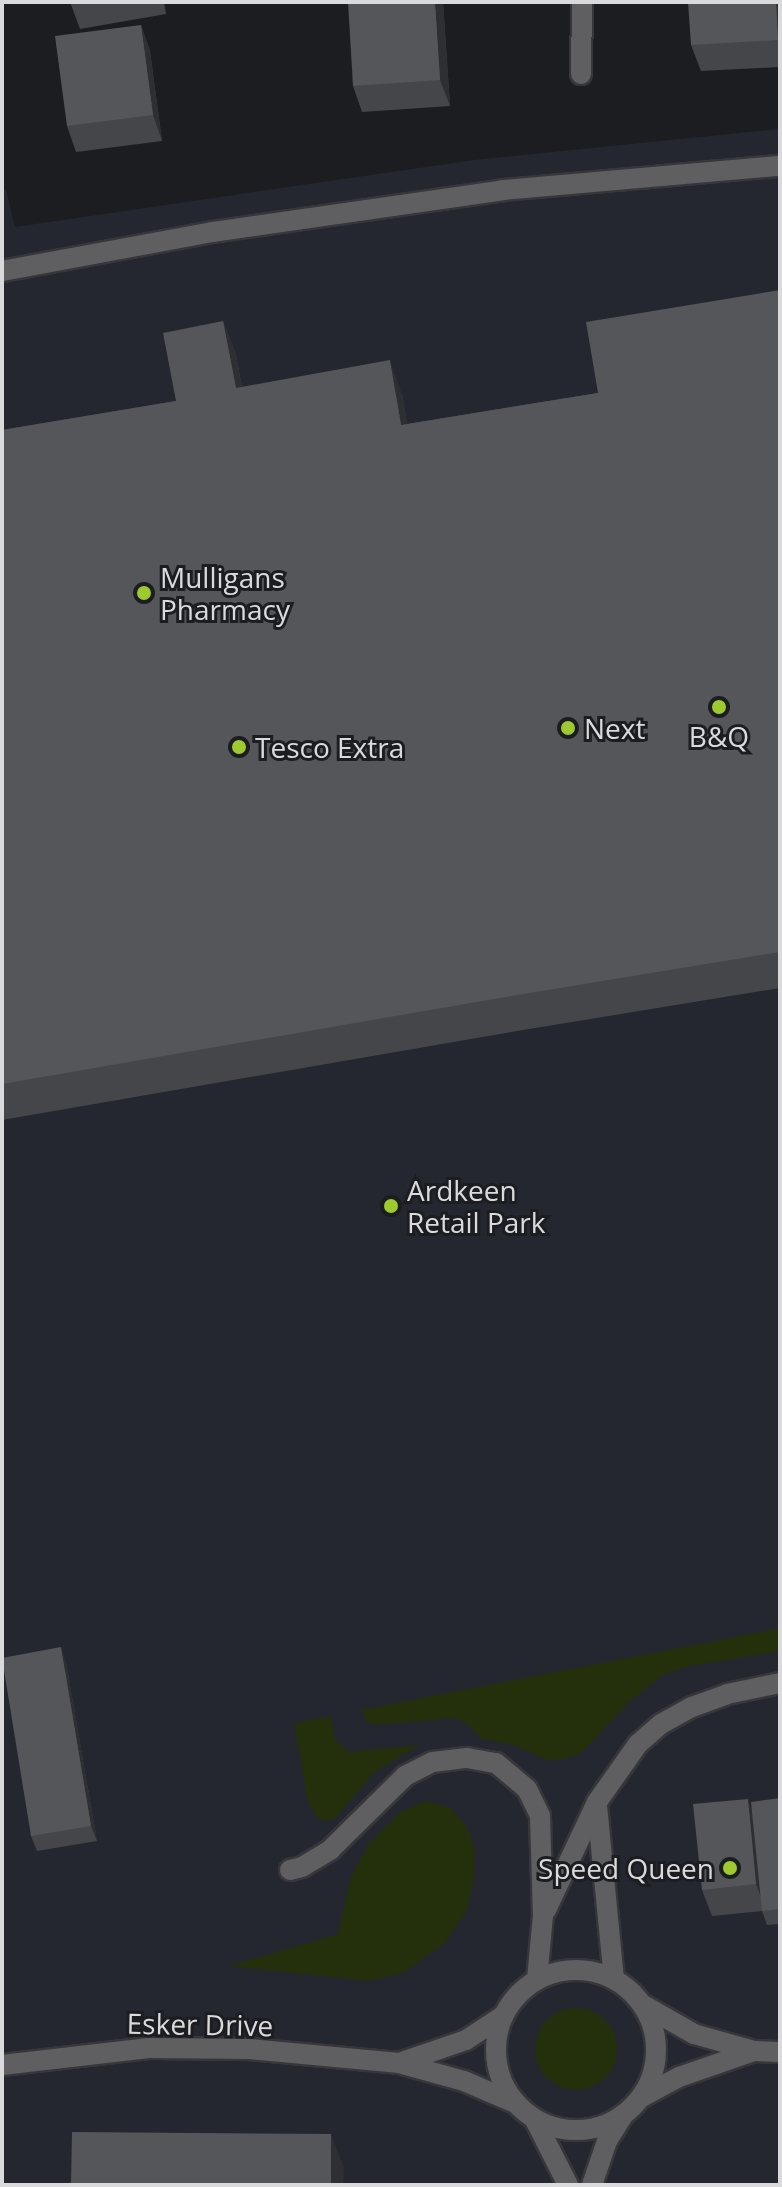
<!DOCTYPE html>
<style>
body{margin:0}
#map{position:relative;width:782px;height:2187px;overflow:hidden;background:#1c1d21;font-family:"Open Sans",sans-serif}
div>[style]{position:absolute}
.built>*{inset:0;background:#252730}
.green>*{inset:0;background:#24300c}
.round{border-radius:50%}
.roads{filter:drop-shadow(2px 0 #37373b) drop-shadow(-2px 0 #37373b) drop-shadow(0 2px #37373b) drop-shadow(0 -2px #37373b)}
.service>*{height:20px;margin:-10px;padding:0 10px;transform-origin:10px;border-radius:10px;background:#5f5f61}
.minor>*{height:20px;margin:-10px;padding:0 10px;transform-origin:10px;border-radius:10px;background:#5f5f61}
.minor>.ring{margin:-10px;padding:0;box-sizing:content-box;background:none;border:20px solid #5f5f61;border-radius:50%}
.wall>*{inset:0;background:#45464a}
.shaded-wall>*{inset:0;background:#2e2f33}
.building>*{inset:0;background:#55565a}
.dots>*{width:22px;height:22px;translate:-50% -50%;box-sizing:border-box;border:4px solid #1c1d21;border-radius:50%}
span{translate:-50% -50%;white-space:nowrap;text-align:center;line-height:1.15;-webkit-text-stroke:6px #1c1d21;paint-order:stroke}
.poi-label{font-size:28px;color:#dadadd}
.left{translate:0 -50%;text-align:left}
.right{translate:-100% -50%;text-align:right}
.street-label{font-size:28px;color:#dadadd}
.frame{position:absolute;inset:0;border:4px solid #dadadd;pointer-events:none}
</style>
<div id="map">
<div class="built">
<i style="clip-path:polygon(780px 129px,780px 2185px,2px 2185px,2px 190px,6px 189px,15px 227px,474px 160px)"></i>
</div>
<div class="green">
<i style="clip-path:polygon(780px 1628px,780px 1651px,689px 1666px,663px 1675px,629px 1702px,581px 1753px,565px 1759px,547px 1760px,514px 1745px,481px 1738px,465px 1722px,454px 1718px,374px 1725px,366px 1721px,361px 1710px)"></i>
<i style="clip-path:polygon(331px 1716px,335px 1739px,349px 1752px,420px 1745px,374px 1772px,338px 1815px,329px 1821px,319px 1820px,308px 1802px,294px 1723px)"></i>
<i style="clip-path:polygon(425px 1801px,449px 1807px,466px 1825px,475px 1848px,474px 1880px,467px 1910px,445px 1943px,404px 1972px,371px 1981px,229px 1966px,338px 1934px,351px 1877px,369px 1843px,400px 1812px)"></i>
<i class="round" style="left:535px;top:2008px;width:82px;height:82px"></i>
</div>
<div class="roads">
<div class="service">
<i style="left:2px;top:271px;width:215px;rotate:-10.5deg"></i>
<i style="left:213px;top:232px;width:293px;rotate:-8.2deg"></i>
<i style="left:503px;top:190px;width:278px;rotate:-5deg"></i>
<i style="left:597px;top:1806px;width:174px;rotate:84.4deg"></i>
<i style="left:290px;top:1870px;width:12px;rotate:-14deg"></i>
<i style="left:302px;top:1867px;width:33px;rotate:-31deg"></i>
<i style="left:330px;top:1850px;width:105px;rotate:-44.6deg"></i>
<i style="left:405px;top:1776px;width:31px;rotate:-27deg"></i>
<i style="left:433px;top:1762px;width:34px;rotate:-7deg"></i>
<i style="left:467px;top:1758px;width:29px;rotate:10deg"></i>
<i style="left:496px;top:1763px;width:40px;rotate:40deg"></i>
<i style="left:527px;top:1789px;width:30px;rotate:64deg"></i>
<i style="left:540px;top:1816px;width:99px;rotate:88.3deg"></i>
<i style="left:543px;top:1915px;width:65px;rotate:95.3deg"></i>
<i style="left:546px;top:1910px;width:119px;rotate:-64.7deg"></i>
<i style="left:597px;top:1802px;width:71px;rotate:-54.7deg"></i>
<i style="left:638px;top:1744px;width:30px;rotate:-41deg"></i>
<i style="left:661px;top:1724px;width:35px;rotate:-29deg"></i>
<i style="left:692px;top:1707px;width:37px;rotate:-20deg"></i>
<i style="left:727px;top:1694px;width:54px;rotate:-11.7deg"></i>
</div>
<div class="minor">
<i style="left:581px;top:74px;width:72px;rotate:-89.2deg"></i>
<i class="ring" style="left:496px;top:1970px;width:140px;height:140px"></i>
<i style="left:645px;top:2006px;width:56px;rotate:29.7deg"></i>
<i style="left:694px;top:2034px;width:62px;rotate:15.8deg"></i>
<i style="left:754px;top:2051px;width:26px;rotate:2deg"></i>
<i style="left:402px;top:2062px;width:68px;rotate:-19deg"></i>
<i style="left:466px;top:2040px;width:45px;rotate:-33.3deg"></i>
<i style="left:2px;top:2065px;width:148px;rotate:-6.6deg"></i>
<i style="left:149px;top:2048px;width:100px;rotate:0.6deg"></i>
<i style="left:249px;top:2049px;width:151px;rotate:5.3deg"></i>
<i style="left:399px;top:2063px;width:67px;rotate:15.5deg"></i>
<i style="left:464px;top:2081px;width:56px;rotate:23.3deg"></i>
<i style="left:642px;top:2097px;width:42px;rotate:-28.4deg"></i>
<i style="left:679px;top:2077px;width:79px;rotate:-19.1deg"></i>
<i style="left:535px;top:2120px;width:73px;rotate:63.1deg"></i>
<i style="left:592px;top:2185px;width:46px;rotate:-71.2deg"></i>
<i style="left:607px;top:2141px;width:31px;rotate:-58deg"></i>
</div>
</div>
<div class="wall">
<i style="clip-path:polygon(70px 2px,164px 2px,166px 14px,80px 29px)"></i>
<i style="clip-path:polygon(443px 2px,450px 106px,362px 112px,353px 86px)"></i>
<i style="clip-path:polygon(780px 2px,780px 67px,701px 71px,691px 45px)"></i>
<i style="clip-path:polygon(141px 25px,150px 51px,162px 141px,76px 152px,67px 126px)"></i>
<i style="clip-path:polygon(780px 290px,780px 988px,523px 1030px,2px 1120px,2px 430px,176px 401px,223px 321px,236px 355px,242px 387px,402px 394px,407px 424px,598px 393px)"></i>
<i style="clip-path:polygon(66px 1662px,97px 1841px,37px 1851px,31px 1836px)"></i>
<i style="clip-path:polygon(780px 1798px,780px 1924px,767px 1925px,762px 1911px,712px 1916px,702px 1890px,752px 1810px)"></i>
</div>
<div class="shaded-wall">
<i style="clip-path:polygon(435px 2px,443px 2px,450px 106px,440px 80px)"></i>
<i style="clip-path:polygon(776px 2px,780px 2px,780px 46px,778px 40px)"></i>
<i style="clip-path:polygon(141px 25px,150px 51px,162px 141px,153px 115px)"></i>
<i style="clip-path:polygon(223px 321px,236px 355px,248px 421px,236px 388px)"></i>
<i style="clip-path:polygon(390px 360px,402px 394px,413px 459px,401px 425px)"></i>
<i style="clip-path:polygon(61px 1647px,66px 1662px,97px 1841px,91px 1826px)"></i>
<i style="clip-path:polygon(748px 1799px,757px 1825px,766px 1910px,756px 1884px)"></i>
<i style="clip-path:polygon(331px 2134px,344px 2168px,343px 2185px,331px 2185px)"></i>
</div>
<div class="building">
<i style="clip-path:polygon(348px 2px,435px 2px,440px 80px,353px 86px)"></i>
<i style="clip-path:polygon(688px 2px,776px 2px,778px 40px,691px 45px)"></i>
<i style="clip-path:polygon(141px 25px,153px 115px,67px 126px,55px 36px)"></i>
<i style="clip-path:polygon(780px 290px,780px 952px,511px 996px,2px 1084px,2px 430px,176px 401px,163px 333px,223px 321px,236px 388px,390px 360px,401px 425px,598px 393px,586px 322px)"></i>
<i style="clip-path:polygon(61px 1647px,91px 1826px,31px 1836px,2px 1658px)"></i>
<i style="clip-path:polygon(780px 1798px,780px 1909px,762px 1911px,751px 1802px)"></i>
<i style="clip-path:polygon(748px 1799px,756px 1884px,702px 1890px,693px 1804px)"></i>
<i style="clip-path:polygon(72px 2132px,331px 2134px,331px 2185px,71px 2185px)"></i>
</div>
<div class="dots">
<i style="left:144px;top:593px;background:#9eca2f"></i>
<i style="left:719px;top:707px;background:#9eca2f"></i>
<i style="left:568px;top:728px;background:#9eca2f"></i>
<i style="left:239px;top:747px;background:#9eca2f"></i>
<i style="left:391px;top:1206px;background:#9eca2f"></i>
<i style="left:730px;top:1868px;background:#9eca2f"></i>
</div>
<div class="poi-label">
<span class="left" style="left:160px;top:593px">Mulligans<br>Pharmacy</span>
<span class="left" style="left:584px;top:728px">Next</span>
<span style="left:719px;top:736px">B&amp;Q</span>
<span class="left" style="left:255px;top:747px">Tesco Extra</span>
<span class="left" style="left:407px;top:1206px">Ardkeen<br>Retail Park</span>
<span class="right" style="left:714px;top:1868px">Speed Queen</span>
</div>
<div class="street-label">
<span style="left:200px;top:2024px;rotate:1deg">Esker Drive</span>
</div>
<div class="frame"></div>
</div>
